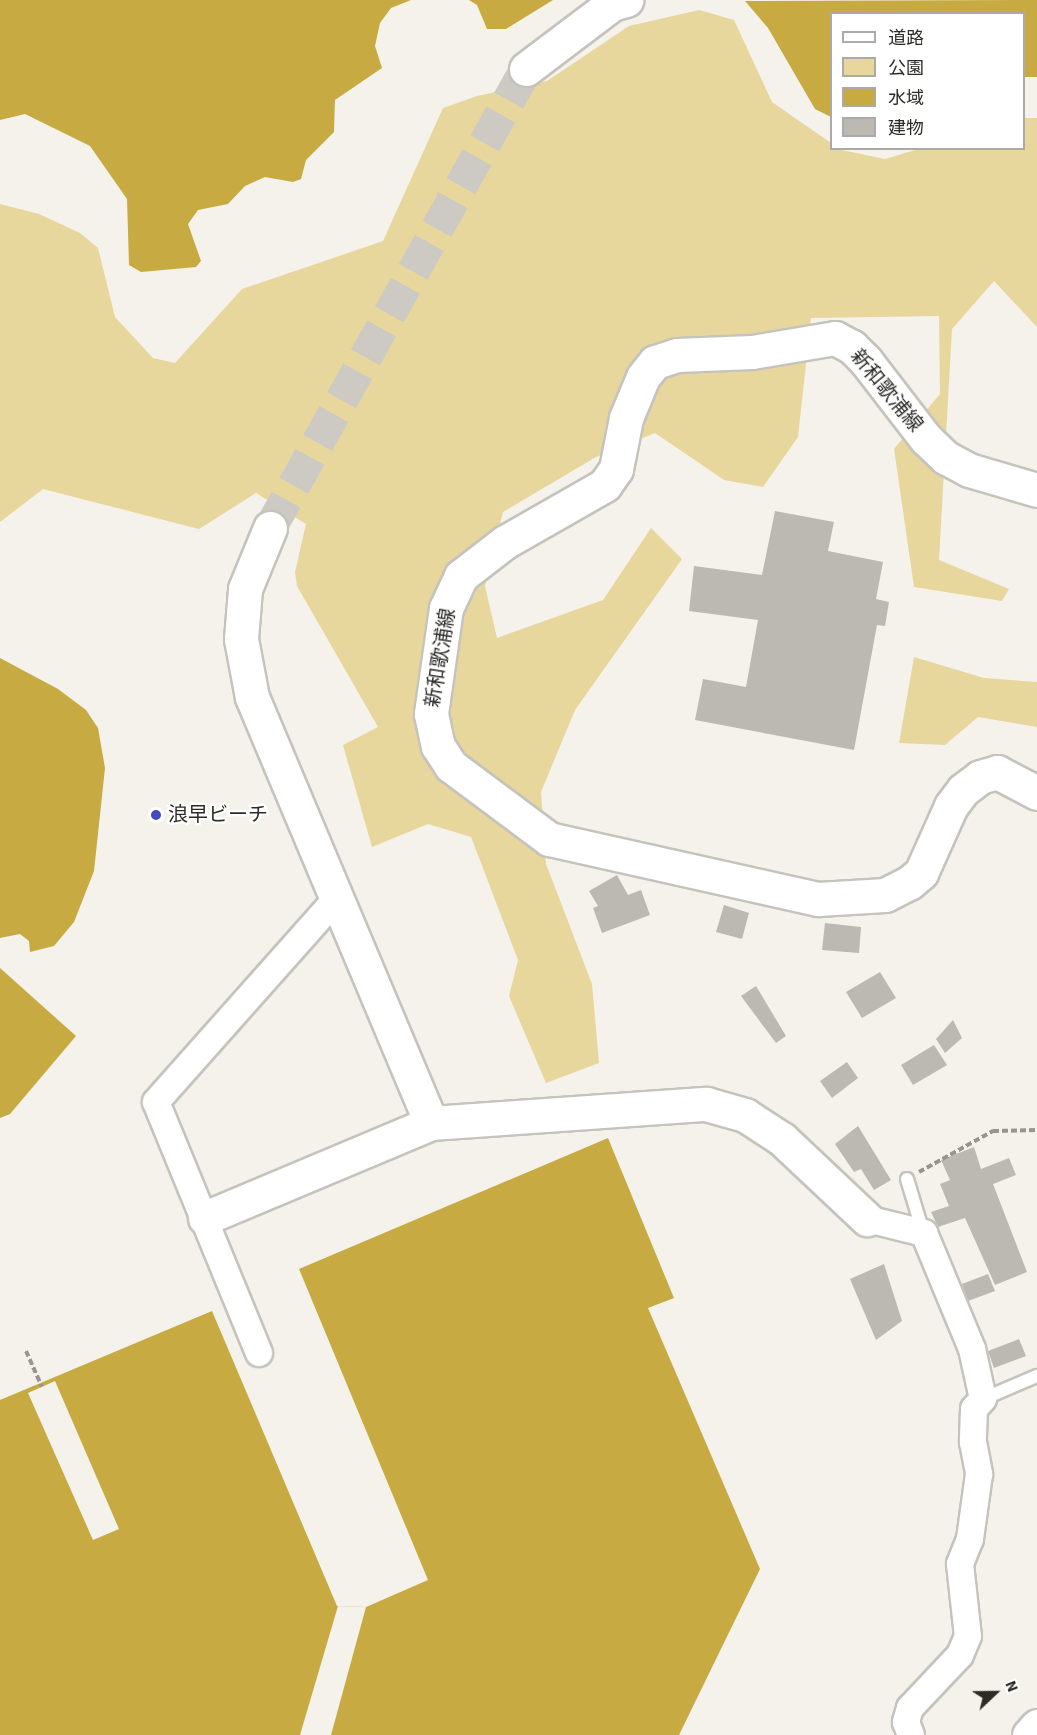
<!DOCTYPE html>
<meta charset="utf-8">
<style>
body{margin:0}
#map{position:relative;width:1037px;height:1735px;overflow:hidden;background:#f4f2ea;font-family:"Source Sans 3","Noto Sans JP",sans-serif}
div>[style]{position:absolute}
.green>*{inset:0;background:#e7d79c}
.water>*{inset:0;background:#c7ab42}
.pier>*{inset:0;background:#f4f2ea}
.building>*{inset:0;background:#bbb9b1}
.secondary-tunnel>*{height:33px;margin-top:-16.5px;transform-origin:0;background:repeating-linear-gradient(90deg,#cccac3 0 33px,transparent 0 49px)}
.path>*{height:4px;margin-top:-2px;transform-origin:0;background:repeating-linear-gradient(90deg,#979590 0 6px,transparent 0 9px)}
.roads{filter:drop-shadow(2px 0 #c5c3bc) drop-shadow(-2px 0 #c5c3bc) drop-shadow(0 2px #c5c3bc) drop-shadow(0 -2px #c5c3bc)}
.lane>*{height:12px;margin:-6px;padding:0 6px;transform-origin:6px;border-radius:6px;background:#fff}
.street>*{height:26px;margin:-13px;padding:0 13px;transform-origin:13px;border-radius:13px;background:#fff}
.secondary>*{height:33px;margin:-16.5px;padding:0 16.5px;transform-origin:16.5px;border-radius:16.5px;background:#fff}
.dots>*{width:16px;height:16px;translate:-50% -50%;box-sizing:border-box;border:3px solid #fff;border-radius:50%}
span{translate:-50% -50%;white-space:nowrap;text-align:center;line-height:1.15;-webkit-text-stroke:4.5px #fff;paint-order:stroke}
.street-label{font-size:20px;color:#2c2b28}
.poi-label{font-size:20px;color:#2c2b28}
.left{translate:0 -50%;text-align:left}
.legend{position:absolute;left:830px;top:12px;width:195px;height:138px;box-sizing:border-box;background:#fff;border:2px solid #abaaa9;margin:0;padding:8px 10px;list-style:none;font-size:18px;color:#2c2b28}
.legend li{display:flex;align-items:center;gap:12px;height:30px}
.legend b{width:30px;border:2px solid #abaaa9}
.north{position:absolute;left:965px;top:1663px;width:60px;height:60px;-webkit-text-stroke:4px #fff;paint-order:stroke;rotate:68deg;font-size:16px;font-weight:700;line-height:24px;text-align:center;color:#2c2b28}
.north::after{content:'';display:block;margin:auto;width:21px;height:27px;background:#2c2b28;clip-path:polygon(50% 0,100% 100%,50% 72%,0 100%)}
</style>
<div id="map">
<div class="green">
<i style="clip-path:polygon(699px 10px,734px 20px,772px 102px,831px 143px,832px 148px,885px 159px,919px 149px,1024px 148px,1024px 118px,1037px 118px,1037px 327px,994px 281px,952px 329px,939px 560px,1009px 589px,1002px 601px,914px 587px,894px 449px,940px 394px,939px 316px,811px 318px,798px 437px,763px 487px,724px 480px,655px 433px,596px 457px,503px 512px,485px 586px,497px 638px,603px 600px,651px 528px,682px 559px,575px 710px,541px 792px,546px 864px,592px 984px,599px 1063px,546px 1083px,509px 996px,518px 960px,471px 837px,428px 824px,372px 847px,343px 745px,378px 727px,297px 586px,295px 572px,306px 524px,256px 493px,199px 529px,43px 489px,0 522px,0 204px,39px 214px,80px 233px,98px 248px,115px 317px,153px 358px,175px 363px,242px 289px,383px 241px,443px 108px,477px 96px,547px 81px,629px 26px)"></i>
<i style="clip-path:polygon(914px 657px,984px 678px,1037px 682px,1037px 727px,978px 717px,945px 745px,899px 743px)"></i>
</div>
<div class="water">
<i style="clip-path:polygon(0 0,411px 0,391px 8px,380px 23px,375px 46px,382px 68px,335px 100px,334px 132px,306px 160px,301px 179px,293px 182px,265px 177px,245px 186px,228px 204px,198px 210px,188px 224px,201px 261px,196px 267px,141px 272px,129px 265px,127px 199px,90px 146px,25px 114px,0 120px)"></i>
<i style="clip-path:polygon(469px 0,553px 0,506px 29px,487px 29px,477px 5px)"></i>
<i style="clip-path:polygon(1037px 0,1037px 77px,1024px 77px,1024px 14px,832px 14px,831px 117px,815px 109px,768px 28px,745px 1px)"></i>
<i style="clip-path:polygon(0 658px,58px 689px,86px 710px,98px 728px,105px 768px,94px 871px,74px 922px,54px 946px,30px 952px,29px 941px,20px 934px,0 938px)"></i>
<i style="clip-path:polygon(0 968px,76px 1036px,10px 1114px,0 1118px)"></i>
<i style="clip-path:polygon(608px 1138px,674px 1298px,648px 1308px,760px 1569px,679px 1735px,0 1735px,0 1400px,212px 1311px,337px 1606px,366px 1607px,428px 1580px,299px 1269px)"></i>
</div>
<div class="pier">
<i style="clip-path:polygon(55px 1381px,119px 1529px,93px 1540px,28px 1393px)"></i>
<i style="clip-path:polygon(338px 1606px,366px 1607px,331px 1735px,300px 1735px)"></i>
</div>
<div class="building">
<i style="clip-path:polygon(775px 511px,834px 522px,828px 551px,883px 562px,876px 599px,889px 602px,885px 626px,877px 625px,854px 750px,695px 720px,703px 679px,746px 687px,758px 620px,689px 611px,694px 566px,762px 575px)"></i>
<i style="clip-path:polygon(617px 875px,628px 895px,641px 890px,650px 915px,602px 933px,593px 908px,598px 906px,589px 891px)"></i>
<i style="clip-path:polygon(724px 905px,749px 913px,742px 939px,716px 932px)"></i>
<i style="clip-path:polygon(825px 923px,861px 927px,859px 953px,822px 950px)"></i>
<i style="clip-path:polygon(880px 972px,896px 998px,862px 1018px,846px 992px)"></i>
<i style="clip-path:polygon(756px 986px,786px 1036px,776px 1043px,741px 996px)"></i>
<i style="clip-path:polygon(953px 1020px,962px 1038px,945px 1053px,936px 1039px)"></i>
<i style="clip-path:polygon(934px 1045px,947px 1065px,913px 1085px,901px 1065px)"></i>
<i style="clip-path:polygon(847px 1062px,858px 1078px,832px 1098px,820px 1081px)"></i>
<i style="clip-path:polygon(858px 1126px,891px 1180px,874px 1190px,861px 1169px,854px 1172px,835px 1144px)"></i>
<i style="clip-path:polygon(974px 1147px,981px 1169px,1009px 1158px,1016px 1175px,993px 1184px,1027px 1272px,995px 1285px,965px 1218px,938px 1227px,931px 1212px,949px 1206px,940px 1184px,950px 1180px,941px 1160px)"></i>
<i style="clip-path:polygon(884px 1264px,902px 1321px,876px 1340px,850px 1279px)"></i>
<i style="clip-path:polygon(988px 1274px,995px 1291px,968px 1301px,962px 1284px)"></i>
<i style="clip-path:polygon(1019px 1339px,1026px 1356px,994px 1368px,988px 1351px)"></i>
</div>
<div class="secondary-tunnel">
<i style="left:270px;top:528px;width:526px;rotate:-60.85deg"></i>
</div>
<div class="path">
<i style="left:919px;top:1172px;width:85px;rotate:-29deg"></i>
<i style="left:993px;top:1131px;width:44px;rotate:-1.3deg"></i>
<i style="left:26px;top:1351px;width:39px;rotate:66deg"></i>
</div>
<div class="roads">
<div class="lane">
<i style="left:907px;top:1179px;width:55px;rotate:73.2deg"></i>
<i style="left:983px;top:1399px;width:59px;rotate:-23.1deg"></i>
</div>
<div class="street">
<i style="left:867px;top:1219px;width:59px;rotate:13.8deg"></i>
<i style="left:924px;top:1233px;width:126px;rotate:67.5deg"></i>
<i style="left:972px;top:1349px;width:51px;rotate:77.6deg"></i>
<i style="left:983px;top:1399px;width:13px;rotate:132deg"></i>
<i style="left:974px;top:1409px;width:33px;rotate:92deg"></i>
<i style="left:973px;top:1442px;width:33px;rotate:79deg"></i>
<i style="left:979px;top:1474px;width:66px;rotate:97.9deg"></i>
<i style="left:970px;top:1539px;width:27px;rotate:112deg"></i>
<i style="left:960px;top:1564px;width:72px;rotate:83.7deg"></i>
<i style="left:968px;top:1636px;width:21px;rotate:113deg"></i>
<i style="left:960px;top:1655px;width:73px;rotate:133.3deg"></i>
<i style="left:910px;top:1708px;width:15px;rotate:106deg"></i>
<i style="left:906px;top:1722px;width:14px;rotate:69deg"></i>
<i style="left:259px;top:1353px;width:271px;rotate:-112.3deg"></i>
<i style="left:156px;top:1102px;width:273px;rotate:-48.4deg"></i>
</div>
<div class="secondary">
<i style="left:526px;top:69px;width:108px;rotate:-37.1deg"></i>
<i style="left:612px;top:4px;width:15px;rotate:-16deg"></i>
<i style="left:1037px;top:490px;width:71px;rotate:-163.6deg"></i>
<i style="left:969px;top:470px;width:26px;rotate:-152deg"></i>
<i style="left:946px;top:458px;width:28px;rotate:-136deg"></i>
<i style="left:926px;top:439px;width:98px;rotate:-127.6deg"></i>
<i style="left:866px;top:361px;width:20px;rotate:-135deg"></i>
<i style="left:852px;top:347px;width:19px;rotate:-152deg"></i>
<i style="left:835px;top:338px;width:84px;rotate:170.4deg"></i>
<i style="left:752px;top:352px;width:75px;rotate:177.7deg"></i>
<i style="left:677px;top:355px;width:23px;rotate:162deg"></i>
<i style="left:655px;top:362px;width:19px;rotate:129deg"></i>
<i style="left:643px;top:377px;width:44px;rotate:112.5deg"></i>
<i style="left:626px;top:418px;width:52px;rotate:101.1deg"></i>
<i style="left:616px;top:469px;width:19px;rotate:125deg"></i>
<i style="left:605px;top:485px;width:115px;rotate:150.3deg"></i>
<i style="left:505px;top:542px;width:56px;rotate:142.3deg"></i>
<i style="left:461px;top:576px;width:35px;rotate:115deg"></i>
<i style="left:446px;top:608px;width:107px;rotate:98.1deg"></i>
<i style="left:431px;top:714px;width:33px;rotate:78deg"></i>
<i style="left:438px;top:746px;width:24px;rotate:57deg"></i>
<i style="left:451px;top:766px;width:122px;rotate:36.7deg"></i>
<i style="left:549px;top:839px;width:276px;rotate:12.6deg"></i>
<i style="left:818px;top:899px;width:67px;rotate:-3.4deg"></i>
<i style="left:885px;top:895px;width:27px;rotate:-27deg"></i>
<i style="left:909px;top:883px;width:16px;rotate:-40deg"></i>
<i style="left:921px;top:873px;width:73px;rotate:-65.9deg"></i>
<i style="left:951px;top:806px;width:20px;rotate:-53deg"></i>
<i style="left:963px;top:790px;width:21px;rotate:-37deg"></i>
<i style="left:980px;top:777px;width:18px;rotate:-16deg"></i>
<i style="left:997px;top:772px;width:45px;rotate:27.7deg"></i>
<i style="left:270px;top:528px;width:66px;rotate:112.3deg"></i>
<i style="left:245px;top:589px;width:50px;rotate:94.6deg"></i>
<i style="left:241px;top:639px;width:59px;rotate:79.3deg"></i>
<i style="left:252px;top:697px;width:462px;rotate:67.2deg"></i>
<i style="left:205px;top:1218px;width:245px;rotate:-22.8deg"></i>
<i style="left:431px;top:1123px;width:276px;rotate:-4deg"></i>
<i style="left:706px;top:1104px;width:41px;rotate:15.8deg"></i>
<i style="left:745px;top:1115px;width:44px;rotate:33deg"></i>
<i style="left:782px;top:1139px;width:117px;rotate:43.3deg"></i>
<i style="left:1029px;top:1735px;width:12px;rotate:-48deg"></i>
</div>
</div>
<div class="dots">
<i style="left:156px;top:815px;background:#4349be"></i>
</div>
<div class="street-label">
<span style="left:886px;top:391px;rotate:50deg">新和歌浦線</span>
<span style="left:441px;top:658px;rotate:-81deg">新和歌浦線</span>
</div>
<div class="poi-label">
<span class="left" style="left:168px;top:815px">浪早ビーチ</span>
</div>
<ul class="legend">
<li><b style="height:8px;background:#fff"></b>道路</li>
<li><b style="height:16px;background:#e7d79c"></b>公園</li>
<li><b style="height:16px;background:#c7ab42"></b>水域</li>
<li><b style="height:16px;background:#bbb9b1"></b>建物</li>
</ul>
<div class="north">N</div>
</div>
